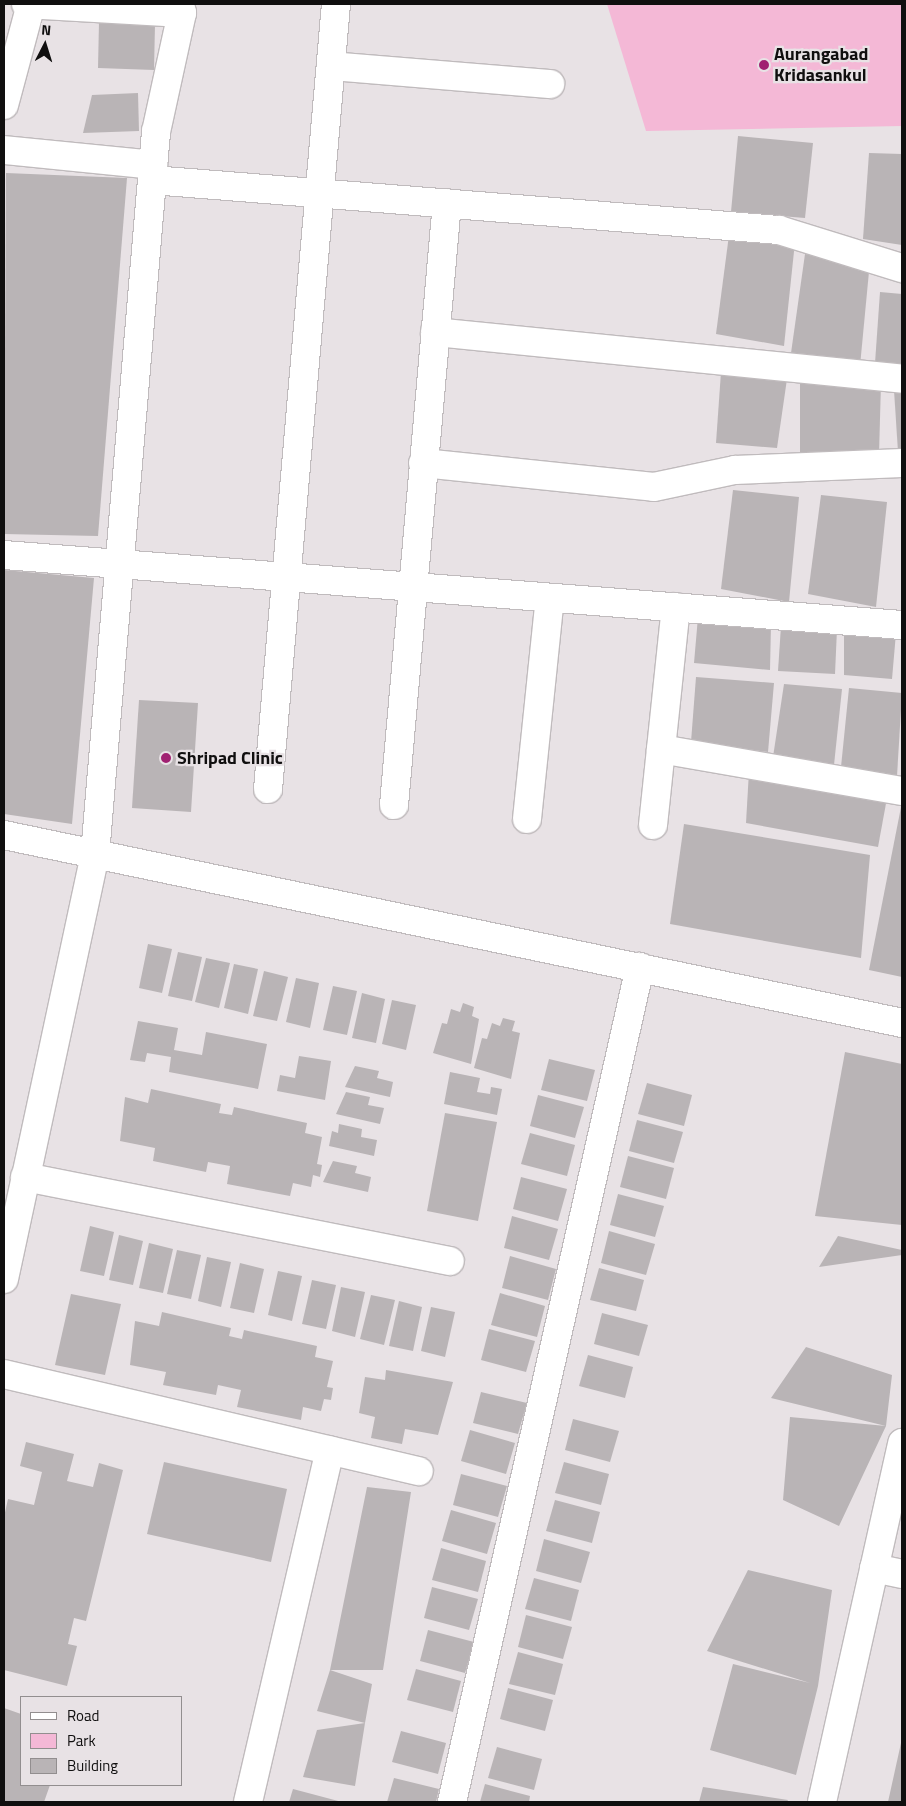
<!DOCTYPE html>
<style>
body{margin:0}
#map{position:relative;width:906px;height:1806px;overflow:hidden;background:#e8e2e5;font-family:"Titillium Web",sans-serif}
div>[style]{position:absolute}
.green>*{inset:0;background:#f4b8d6}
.building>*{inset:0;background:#b9b4b6}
.roads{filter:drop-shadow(1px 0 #c0bbbd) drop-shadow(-1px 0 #c0bbbd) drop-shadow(0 1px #c0bbbd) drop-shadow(0 -1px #c0bbbd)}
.minor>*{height:28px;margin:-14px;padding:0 14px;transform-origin:14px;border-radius:14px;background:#fff}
.dots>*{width:14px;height:14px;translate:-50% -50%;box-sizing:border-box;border:2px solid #e8e2e5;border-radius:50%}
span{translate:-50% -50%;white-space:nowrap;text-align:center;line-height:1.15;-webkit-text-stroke:4.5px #e8e2e5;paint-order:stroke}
.poi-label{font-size:18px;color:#100f0f;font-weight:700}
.left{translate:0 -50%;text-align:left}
.frame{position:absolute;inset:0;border:5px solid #100f0f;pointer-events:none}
.legend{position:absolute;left:20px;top:1696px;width:162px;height:90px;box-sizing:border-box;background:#e8e2e5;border:1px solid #928e8f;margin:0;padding:6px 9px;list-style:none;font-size:15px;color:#100f0f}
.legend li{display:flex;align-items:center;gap:10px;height:25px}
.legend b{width:25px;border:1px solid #928e8f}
.north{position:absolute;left:20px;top:20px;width:50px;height:50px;-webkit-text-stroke:4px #e8e2e5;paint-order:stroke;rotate:5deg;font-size:14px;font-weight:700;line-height:20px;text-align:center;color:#100f0f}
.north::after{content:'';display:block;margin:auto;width:18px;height:22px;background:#100f0f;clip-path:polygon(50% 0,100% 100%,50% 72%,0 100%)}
</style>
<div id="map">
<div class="green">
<i style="clip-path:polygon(607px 4px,902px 4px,902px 126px,646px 131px)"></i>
</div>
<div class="building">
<i style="clip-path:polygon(99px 22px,155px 24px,154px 70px,98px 68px)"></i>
<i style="clip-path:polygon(138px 93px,139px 131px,83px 133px,92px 95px)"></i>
<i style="clip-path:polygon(738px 136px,813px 143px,805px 218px,731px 212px)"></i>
<i style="clip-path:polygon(869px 153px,902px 154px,902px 245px,863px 239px)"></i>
<i style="clip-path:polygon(6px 173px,127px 178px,98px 536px,4px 534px)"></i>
<i style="clip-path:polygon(729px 235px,795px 242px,784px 346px,716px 334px)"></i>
<i style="clip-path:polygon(805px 254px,870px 261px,860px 366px,791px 353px)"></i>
<i style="clip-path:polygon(880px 292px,902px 294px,902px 365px,875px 363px)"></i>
<i style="clip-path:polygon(721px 372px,787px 379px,777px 448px,716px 443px)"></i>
<i style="clip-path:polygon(800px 380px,881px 383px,879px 454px,800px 455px)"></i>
<i style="clip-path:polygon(894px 390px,902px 390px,902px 452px,898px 452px)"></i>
<i style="clip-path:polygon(733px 490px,799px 497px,789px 602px,721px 589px)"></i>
<i style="clip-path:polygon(821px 495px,887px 502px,876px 607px,808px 594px)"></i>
<i style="clip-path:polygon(4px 570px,94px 578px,72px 824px,4px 814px)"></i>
<i style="clip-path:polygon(698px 617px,771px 624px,770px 670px,694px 663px)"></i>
<i style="clip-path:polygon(844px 625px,896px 633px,892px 679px,844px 675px)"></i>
<i style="clip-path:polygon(781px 626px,837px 629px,835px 674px,778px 671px)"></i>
<i style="clip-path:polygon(696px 677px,774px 683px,768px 752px,691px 742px)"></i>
<i style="clip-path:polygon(784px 684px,842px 689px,834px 765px,773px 757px)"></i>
<i style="clip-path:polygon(849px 688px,902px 693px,897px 776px,841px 767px)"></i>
<i style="clip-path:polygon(139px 700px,198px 703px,191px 812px,132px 808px)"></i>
<i style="clip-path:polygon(749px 771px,887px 798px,878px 847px,746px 823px)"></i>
<i style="clip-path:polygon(902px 802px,902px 977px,869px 970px)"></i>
<i style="clip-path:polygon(684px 824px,870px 855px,861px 958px,670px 924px)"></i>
<i style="clip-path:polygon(148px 944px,172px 949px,162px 993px,139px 988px)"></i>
<i style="clip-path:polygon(178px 952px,202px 957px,192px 1001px,168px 996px)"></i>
<i style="clip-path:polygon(206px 958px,230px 963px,219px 1008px,195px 1002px)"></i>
<i style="clip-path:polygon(234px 964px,258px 969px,248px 1014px,224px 1008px)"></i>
<i style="clip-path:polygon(264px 971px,288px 977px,277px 1021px,253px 1016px)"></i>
<i style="clip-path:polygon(296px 978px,319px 983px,310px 1028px,286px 1022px)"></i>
<i style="clip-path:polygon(333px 986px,357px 991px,347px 1035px,323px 1030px)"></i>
<i style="clip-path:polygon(362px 993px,385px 999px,376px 1043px,352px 1038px)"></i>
<i style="clip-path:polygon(392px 1000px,416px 1005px,406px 1050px,382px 1044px)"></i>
<i style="clip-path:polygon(463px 1003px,474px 1007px,472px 1016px,479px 1019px,471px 1064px,433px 1053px,442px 1023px,447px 1024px,451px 1009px,460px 1012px)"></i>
<i style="clip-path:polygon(503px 1018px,515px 1021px,512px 1031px,520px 1033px,511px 1079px,474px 1068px,482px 1038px,487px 1039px,492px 1023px,500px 1026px)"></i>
<i style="clip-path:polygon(138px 1021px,178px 1028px,174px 1050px,202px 1055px,206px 1032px,267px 1044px,258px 1089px,169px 1072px,171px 1057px,147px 1053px,145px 1062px,130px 1060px)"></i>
<i style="clip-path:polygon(845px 1052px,902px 1064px,902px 1225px,815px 1216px)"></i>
<i style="clip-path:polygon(299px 1056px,331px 1061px,325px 1100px,277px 1091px,280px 1075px,295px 1078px)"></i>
<i style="clip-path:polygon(549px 1059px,595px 1070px,587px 1101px,541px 1090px)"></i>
<i style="clip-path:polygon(355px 1066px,379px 1071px,377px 1078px,393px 1082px,390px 1097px,345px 1087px)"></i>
<i style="clip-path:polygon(450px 1072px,480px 1078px,477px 1092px,490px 1094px,491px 1087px,502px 1089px,497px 1115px,444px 1104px)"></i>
<i style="clip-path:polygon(647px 1083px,692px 1095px,684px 1126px,638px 1114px)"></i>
<i style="clip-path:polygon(151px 1089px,221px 1104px,219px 1113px,232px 1115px,234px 1107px,307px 1123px,305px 1133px,322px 1137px,317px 1164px,322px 1165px,320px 1177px,313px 1175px,311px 1187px,293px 1183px,290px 1196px,227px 1184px,230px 1166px,208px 1162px,206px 1172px,153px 1161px,155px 1148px,120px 1141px,125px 1097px,148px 1103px)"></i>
<i style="clip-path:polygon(346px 1092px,370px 1097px,368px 1105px,384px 1108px,380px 1124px,336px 1114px)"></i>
<i style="clip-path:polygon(538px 1095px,584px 1107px,575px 1138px,530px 1126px)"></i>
<i style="clip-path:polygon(445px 1113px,497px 1122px,478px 1221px,427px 1211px)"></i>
<i style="clip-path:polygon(637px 1120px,683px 1132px,674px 1163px,629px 1151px)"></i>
<i style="clip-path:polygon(339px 1124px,362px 1129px,361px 1137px,377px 1140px,374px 1156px,329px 1146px,332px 1131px,338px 1133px)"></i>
<i style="clip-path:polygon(530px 1133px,575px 1145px,567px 1176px,521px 1164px)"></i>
<i style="clip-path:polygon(628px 1156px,674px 1168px,666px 1199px,620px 1187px)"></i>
<i style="clip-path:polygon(333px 1161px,357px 1166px,355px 1173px,371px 1177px,368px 1192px,323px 1182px)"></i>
<i style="clip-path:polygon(521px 1177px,567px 1189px,558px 1221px,513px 1209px)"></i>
<i style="clip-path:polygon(618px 1194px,664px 1206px,655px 1237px,610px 1225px)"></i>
<i style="clip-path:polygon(512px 1216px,558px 1229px,549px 1260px,504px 1248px)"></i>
<i style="clip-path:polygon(90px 1226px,114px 1232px,104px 1276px,80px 1271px)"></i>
<i style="clip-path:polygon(609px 1231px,655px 1244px,646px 1275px,601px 1263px)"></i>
<i style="clip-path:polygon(119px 1235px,143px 1241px,133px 1285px,109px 1280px)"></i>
<i style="clip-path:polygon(838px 1236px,902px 1250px,902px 1255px,819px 1267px)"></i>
<i style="clip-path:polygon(149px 1243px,173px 1249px,163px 1293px,139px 1288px)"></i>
<i style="clip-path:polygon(177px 1250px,201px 1255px,191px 1299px,167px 1294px)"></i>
<i style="clip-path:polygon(510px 1256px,556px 1269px,548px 1300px,502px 1288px)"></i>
<i style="clip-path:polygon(207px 1257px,231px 1262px,221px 1307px,198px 1301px)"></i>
<i style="clip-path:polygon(240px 1263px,264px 1269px,254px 1313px,230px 1308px)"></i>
<i style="clip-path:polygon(599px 1268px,644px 1280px,636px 1311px,590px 1300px)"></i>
<i style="clip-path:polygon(278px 1271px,302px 1276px,292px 1321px,268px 1315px)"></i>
<i style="clip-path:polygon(312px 1280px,336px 1285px,326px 1329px,302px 1324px)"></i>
<i style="clip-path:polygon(341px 1287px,365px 1292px,355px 1337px,332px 1331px)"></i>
<i style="clip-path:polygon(500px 1293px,545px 1306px,537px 1337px,491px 1325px)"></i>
<i style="clip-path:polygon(71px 1294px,121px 1304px,105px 1375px,55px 1365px)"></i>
<i style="clip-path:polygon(371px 1295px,395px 1300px,384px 1345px,360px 1339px)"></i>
<i style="clip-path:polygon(399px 1301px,422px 1307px,413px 1351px,389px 1346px)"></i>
<i style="clip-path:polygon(431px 1307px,455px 1312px,445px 1357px,421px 1351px)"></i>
<i style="clip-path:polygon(162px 1312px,231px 1328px,229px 1336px,242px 1339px,244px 1330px,317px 1346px,315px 1357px,333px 1361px,327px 1387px,333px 1388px,331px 1400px,324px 1399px,321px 1411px,303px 1407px,301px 1420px,237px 1407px,241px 1390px,218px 1385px,216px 1395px,163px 1385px,166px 1372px,130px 1365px,135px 1321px,159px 1326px)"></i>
<i style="clip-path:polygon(602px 1313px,648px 1325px,639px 1356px,594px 1344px)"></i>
<i style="clip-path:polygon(489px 1329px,535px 1341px,526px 1372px,481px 1360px)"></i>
<i style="clip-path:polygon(806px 1347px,892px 1375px,886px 1426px,839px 1526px,783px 1500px,790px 1417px,886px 1426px,771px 1398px)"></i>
<i style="clip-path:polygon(588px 1355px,633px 1367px,625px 1398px,579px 1386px)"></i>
<i style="clip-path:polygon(386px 1370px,453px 1382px,438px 1435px,405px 1429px,402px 1444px,371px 1438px,375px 1417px,359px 1413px,365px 1377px,385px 1380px)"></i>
<i style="clip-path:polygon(481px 1392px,527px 1403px,518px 1434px,473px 1423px)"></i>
<i style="clip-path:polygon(573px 1419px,619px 1431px,610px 1462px,565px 1450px)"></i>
<i style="clip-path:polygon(470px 1430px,515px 1443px,506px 1474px,461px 1461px)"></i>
<i style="clip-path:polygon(26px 1442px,74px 1454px,67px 1481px,93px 1487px,99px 1463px,123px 1470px,86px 1621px,74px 1618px,68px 1644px,77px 1646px,67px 1686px,4px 1670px,4px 1517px,8px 1499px,34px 1505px,42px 1472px,20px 1466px)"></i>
<i style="clip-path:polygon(164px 1462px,287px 1489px,271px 1562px,147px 1534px)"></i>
<i style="clip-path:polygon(564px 1462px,609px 1474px,601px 1505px,555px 1493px)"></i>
<i style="clip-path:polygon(461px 1474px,507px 1486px,498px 1517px,453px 1505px)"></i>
<i style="clip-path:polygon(367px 1487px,411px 1492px,383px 1670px,330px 1670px,372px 1684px,365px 1723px,317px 1711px,330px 1670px)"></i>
<i style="clip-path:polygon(555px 1500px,600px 1512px,592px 1543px,546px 1531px)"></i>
<i style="clip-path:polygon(451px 1510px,496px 1523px,487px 1554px,442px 1541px)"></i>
<i style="clip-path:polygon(544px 1539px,590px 1552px,581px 1583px,536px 1571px)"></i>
<i style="clip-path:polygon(441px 1548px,486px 1561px,478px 1592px,432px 1580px)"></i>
<i style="clip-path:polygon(748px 1570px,832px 1590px,818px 1686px,796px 1775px,710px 1750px,733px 1664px,810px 1683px,707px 1651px)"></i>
<i style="clip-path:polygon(534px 1578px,579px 1590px,571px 1621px,525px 1609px)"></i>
<i style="clip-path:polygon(432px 1587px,478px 1599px,469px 1630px,424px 1618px)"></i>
<i style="clip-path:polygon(526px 1615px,572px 1627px,563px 1659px,518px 1647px)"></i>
<i style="clip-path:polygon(428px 1630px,474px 1642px,465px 1673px,420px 1661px)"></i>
<i style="clip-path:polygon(518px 1652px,563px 1664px,555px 1695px,509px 1684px)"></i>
<i style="clip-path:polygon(416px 1669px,461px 1681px,453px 1712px,407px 1700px)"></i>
<i style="clip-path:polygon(508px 1688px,553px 1700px,545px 1731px,500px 1719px)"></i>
<i style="clip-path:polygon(4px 1708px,21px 1714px,21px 1785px,50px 1785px,44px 1802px,4px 1802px)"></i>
<i style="clip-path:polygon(365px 1723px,355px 1786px,303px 1777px,317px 1730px)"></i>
<i style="clip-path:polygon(401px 1731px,446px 1743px,438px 1774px,392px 1762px)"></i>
<i style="clip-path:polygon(901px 1743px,902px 1802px,888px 1802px)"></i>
<i style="clip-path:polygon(497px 1747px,542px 1759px,534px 1790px,488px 1778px)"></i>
<i style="clip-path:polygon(394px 1778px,439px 1789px,436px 1802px,387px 1802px)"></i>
<i style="clip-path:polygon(485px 1784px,530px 1796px,529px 1802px,480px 1802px)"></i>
<i style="clip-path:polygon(703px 1787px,788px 1800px,787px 1802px,699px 1802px)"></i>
<i style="clip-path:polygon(293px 1789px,342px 1802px,289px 1802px)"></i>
</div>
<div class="roads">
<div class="minor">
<i style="left:26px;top:4px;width:156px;rotate:3.3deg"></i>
<i style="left:331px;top:66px;width:220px;rotate:4.7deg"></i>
<i style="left:4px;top:105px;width:105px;rotate:-75deg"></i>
<i style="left:4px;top:150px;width:150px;rotate:5.7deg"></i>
<i style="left:152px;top:180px;width:629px;rotate:4.56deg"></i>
<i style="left:779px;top:230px;width:129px;rotate:17.2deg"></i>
<i style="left:435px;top:332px;width:469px;rotate:5.7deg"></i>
<i style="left:423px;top:463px;width:232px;rotate:5.9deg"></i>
<i style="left:654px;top:487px;width:83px;rotate:-11.9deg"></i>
<i style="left:735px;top:470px;width:167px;rotate:-2.4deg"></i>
<i style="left:4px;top:555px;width:901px;rotate:4.46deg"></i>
<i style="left:661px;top:749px;width:245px;rotate:9.9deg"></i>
<i style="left:268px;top:789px;width:788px;rotate:-85.05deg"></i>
<i style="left:394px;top:805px;width:604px;rotate:-84.97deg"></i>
<i style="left:527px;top:819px;width:222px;rotate:-84.1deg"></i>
<i style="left:653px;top:825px;width:219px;rotate:-84deg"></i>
<i style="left:4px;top:835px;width:917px;rotate:11.82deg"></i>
<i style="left:25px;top:1177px;width:433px;rotate:11.2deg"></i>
<i style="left:4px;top:1279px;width:435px;rotate:-77.9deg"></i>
<i style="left:95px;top:854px;width:725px;rotate:-85.17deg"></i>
<i style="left:156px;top:132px;width:122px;rotate:-77.7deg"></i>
<i style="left:182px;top:13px;width:9px;rotate:-103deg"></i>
<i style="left:4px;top:1374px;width:426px;rotate:13.2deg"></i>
<i style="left:874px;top:1568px;width:29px;rotate:12deg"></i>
<i style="left:248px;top:1802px;width:361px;rotate:-76.9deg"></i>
<i style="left:452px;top:1802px;width:856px;rotate:-77.31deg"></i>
<i style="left:822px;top:1802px;width:368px;rotate:-77.4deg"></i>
</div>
</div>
<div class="dots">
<i style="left:764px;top:65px;background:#a02071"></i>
<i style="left:166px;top:758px;background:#a02071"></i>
</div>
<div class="poi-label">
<span class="left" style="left:774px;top:65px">Aurangabad<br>Kridasankul</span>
<span class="left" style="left:177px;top:758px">Shripad Clinic</span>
</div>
<div class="frame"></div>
<ul class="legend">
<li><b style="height:6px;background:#fff"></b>Road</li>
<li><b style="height:14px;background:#f4b8d6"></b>Park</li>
<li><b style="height:14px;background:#b9b4b6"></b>Building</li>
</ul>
<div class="north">N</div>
</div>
